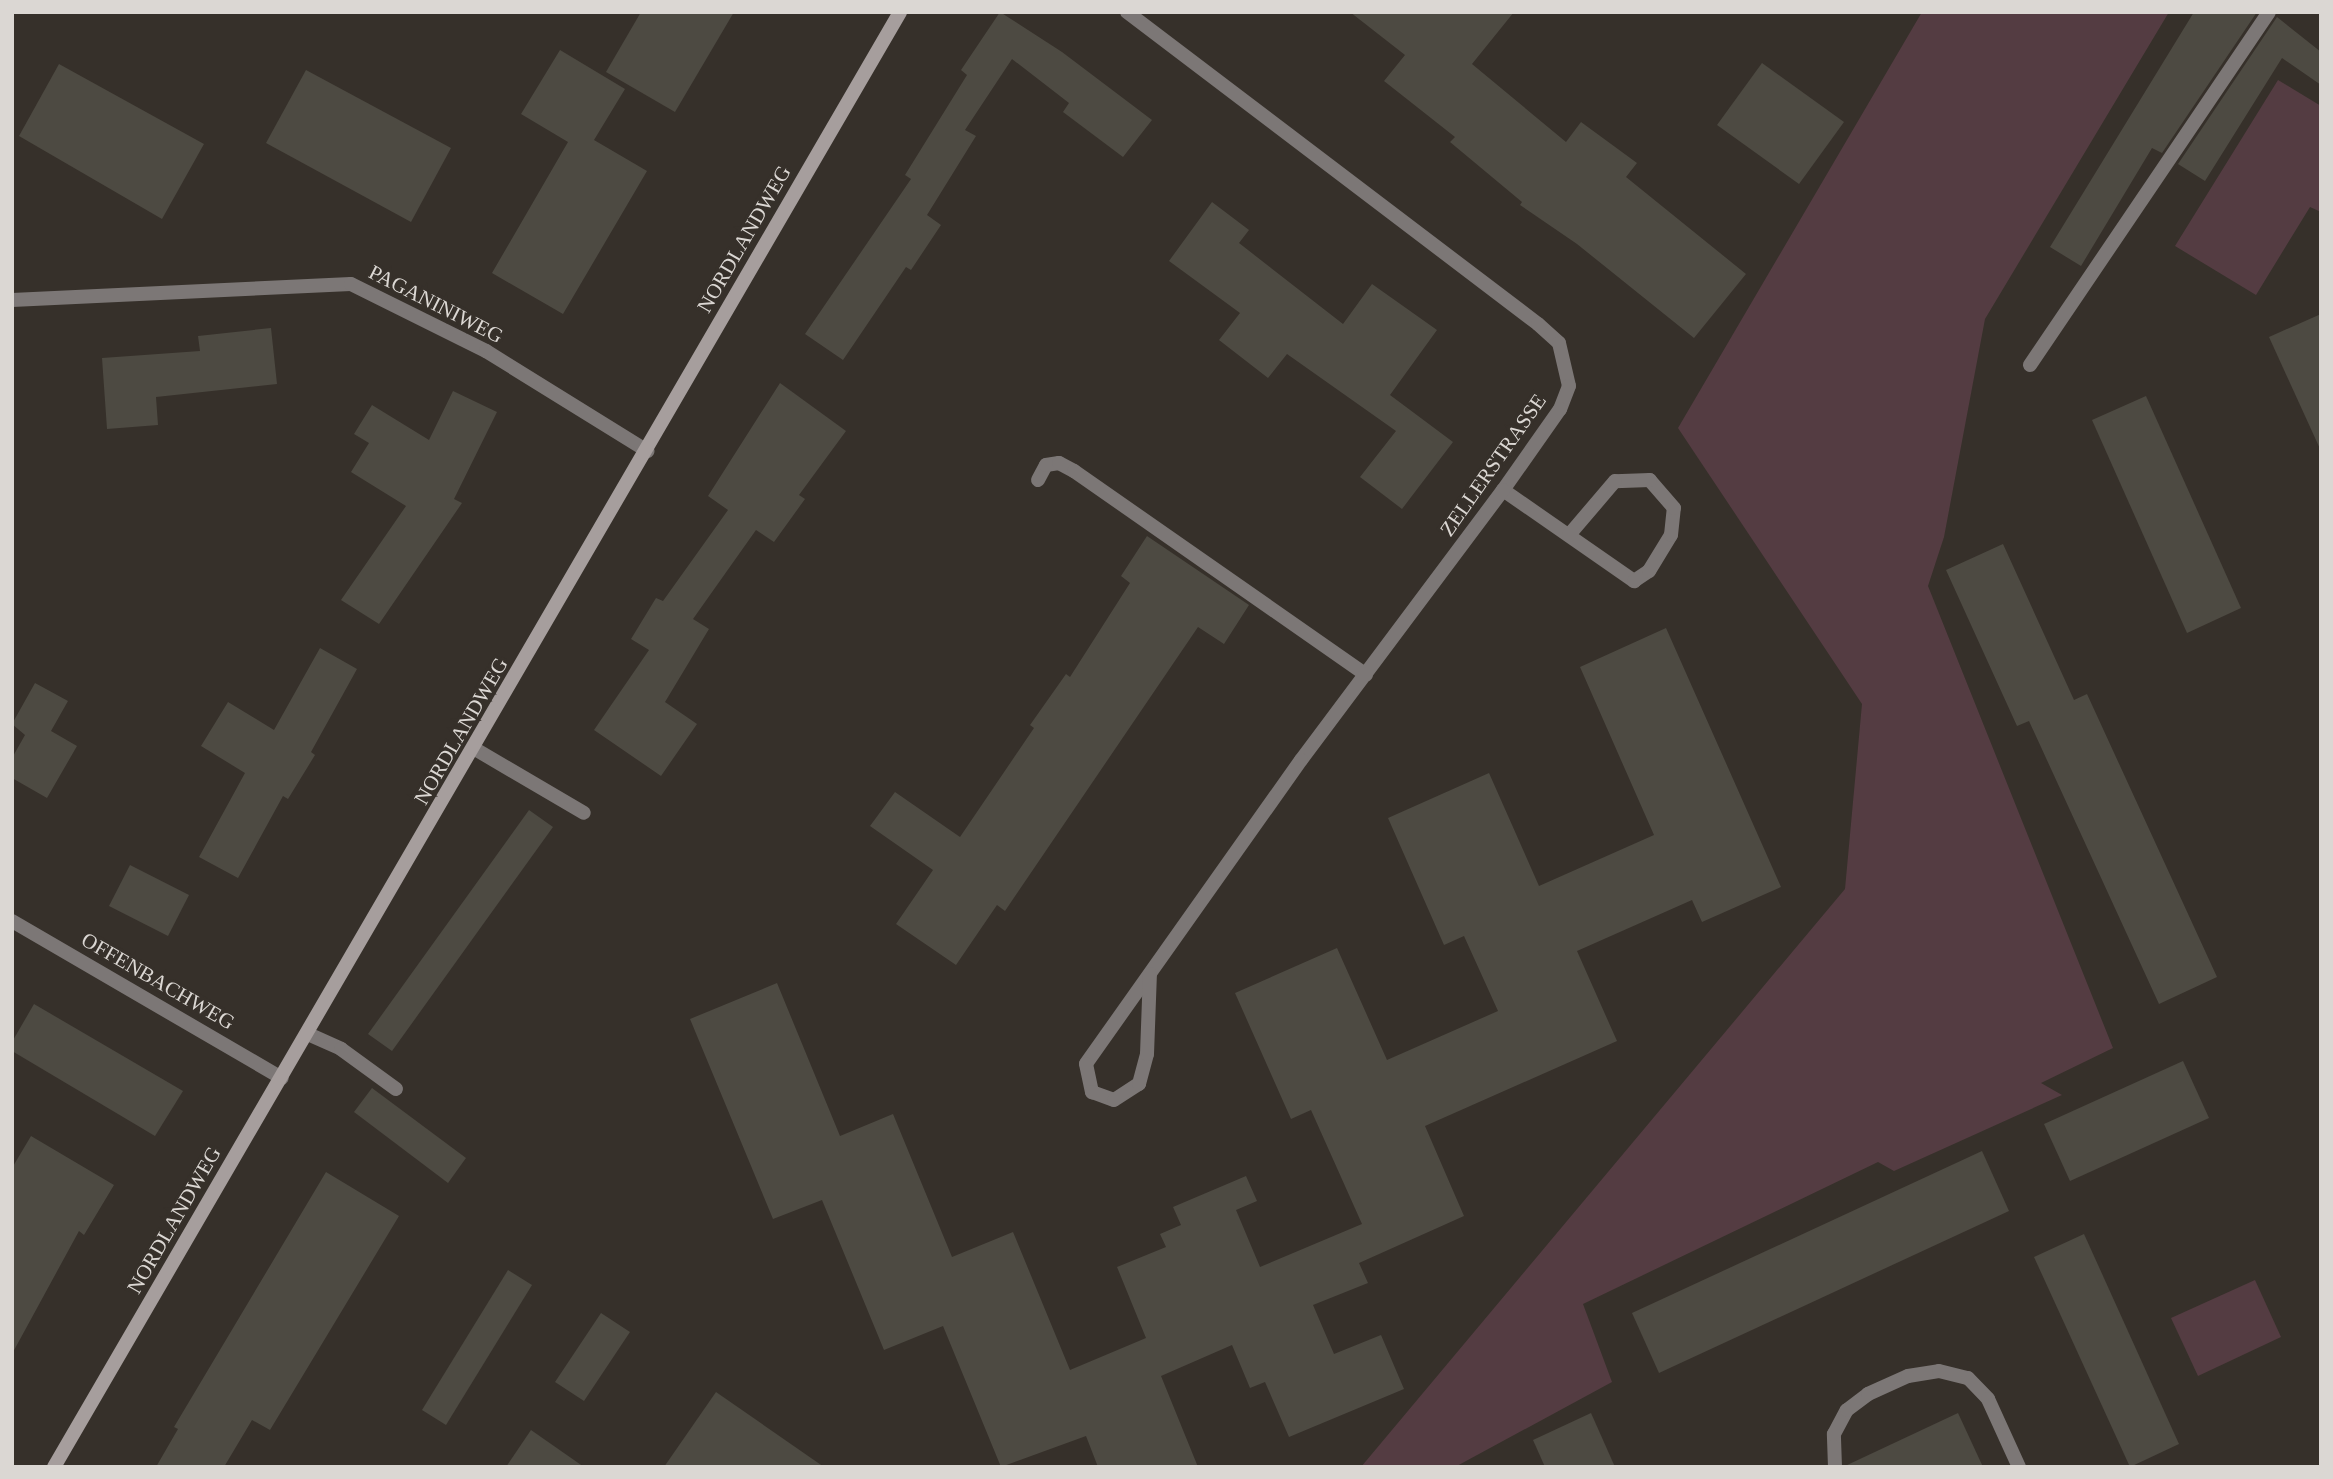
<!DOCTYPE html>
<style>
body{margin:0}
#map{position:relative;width:2333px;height:1479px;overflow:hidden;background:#36302a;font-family:Georgia,serif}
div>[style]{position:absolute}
.green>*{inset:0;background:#543c42}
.building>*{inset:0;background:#4d4a42}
.lane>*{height:14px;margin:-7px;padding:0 7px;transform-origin:7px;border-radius:7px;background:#7c7776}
.street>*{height:14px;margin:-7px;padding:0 7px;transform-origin:7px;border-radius:7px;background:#7c7776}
.secondary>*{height:14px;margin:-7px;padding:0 7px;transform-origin:7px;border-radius:7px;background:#a69e9d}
span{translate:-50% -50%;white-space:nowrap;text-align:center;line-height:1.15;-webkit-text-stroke:6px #36302a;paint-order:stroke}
.street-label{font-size:21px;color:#dbd7d3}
.frame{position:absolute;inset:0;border:14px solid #dbd7d3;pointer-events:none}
</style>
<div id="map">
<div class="green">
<i style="clip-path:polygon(1922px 12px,2169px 12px,1985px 319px,1944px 537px,1928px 586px,2113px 1048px,2041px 1083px,2062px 1095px,1894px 1171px,1878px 1162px,1583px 1304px,1612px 1382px,1455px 1467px,1361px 1467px,1845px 889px,1862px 704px,1678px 428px)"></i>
<i style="clip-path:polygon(2278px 80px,2321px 106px,2321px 212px,2310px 207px,2256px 295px,2175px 246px)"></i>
<i style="clip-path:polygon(2255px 1280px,2281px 1337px,2198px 1376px,2171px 1318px)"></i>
</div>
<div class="building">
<i style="clip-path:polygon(641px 12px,734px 12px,675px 112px,606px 72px)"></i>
<i style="clip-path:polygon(1000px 12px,1062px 52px,1152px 120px,1123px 157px,1063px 112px,1069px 103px,1012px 59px,965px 130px,976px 136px,927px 215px,941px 225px,911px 270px,906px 267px,843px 360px,805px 334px,911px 179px,905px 175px,967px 75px,961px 70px)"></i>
<i style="clip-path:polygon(1350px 12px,1514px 12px,1472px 64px,1566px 142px,1581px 122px,1637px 163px,1626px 177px,1746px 274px,1694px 338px,1577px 244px,1520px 205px,1522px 202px,1450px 142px,1455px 137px,1384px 81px,1405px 55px)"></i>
<i style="clip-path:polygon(2194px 12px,2257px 12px,2162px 153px,2152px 148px,2081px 266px,2050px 247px)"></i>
<i style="clip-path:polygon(2277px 17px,2321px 52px,2321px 85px,2282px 58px,2205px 181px,2178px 164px)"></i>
<i style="clip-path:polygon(560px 50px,625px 89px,594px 140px,647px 171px,563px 314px,492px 273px,568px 142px,521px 114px)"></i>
<i style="clip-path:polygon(1762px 63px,1844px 122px,1799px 184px,1717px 125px)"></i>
<i style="clip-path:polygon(59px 64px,204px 144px,162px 219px,19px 136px)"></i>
<i style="clip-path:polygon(306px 70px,451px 148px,411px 222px,266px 143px)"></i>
<i style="clip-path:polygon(1212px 202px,1249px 230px,1239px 243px,1343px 324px,1372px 284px,1437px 330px,1390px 395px,1453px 442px,1402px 509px,1360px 477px,1396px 431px,1287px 354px,1268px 378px,1219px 340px,1240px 313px,1169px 261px)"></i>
<i style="clip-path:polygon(2321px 314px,2321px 451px,2269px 337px)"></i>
<i style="clip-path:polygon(271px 328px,277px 384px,156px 397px,158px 425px,107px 429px,102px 358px,200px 351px,198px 336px)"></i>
<i style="clip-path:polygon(780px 383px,846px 431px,799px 495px,805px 499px,774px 542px,756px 530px,693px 619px,709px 629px,665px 702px,697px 724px,661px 776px,594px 730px,649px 650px,631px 639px,656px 598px,663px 601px,728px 510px,708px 496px)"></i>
<i style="clip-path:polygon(453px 391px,497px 412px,454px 499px,462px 503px,379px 624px,341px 600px,406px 506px,351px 472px,369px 443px,354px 434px,372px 405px,429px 440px)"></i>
<i style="clip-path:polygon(2146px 396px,2241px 608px,2187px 633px,2092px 420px)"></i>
<i style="clip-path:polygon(1147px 536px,1249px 605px,1224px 644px,1198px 627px,1005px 911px,997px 905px,956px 965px,896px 924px,933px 870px,870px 826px,895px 792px,960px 837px,1034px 728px,1030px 725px,1066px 674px,1070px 677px,1130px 583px,1121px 576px)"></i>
<i style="clip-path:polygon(2003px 544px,2074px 700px,2087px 694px,2217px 977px,2159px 1004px,2029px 721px,2017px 726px,1946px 570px)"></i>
<i style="clip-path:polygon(1666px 628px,1781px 887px,1702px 922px,1692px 900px,1577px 951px,1617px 1041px,1425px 1126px,1464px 1216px,1359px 1263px,1368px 1283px,1313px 1305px,1334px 1354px,1381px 1335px,1404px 1389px,1289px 1437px,1265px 1382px,1250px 1388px,1232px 1345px,1161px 1376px,1198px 1467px,1098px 1467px,1086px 1436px,1001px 1467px,943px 1326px,884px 1350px,822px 1200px,773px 1219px,690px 1019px,777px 983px,840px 1136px,893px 1114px,952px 1257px,1013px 1232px,1070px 1370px,1146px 1338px,1117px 1267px,1166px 1247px,1160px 1234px,1181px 1225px,1173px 1207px,1246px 1176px,1257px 1201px,1236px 1210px,1260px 1267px,1362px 1224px,1311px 1110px,1291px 1119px,1235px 993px,1337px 948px,1387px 1060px,1498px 1011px,1464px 936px,1444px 945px,1388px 818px,1489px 773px,1539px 886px,1654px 835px,1580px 667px)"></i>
<i style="clip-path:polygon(320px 648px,357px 669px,311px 752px,315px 755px,288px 799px,283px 796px,238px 878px,199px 857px,245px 773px,201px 746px,228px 702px,274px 730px)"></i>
<i style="clip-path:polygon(35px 683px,68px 701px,51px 731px,77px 746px,47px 798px,12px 778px,12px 758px,25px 735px,12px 724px)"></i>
<i style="clip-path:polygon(529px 810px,553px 827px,392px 1051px,368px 1034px)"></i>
<i style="clip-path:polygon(130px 865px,189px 895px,168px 936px,109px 906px)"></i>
<i style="clip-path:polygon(34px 1004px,183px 1091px,155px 1136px,12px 1051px,12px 1042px)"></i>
<i style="clip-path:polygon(2183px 1061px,2209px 1118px,2070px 1181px,2044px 1124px)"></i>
<i style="clip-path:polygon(372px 1088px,466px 1158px,448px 1183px,354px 1112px)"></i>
<i style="clip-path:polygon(31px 1136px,114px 1185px,84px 1235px,79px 1231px,12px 1354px,12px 1168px)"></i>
<i style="clip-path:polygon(1982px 1151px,2009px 1211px,1659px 1373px,1632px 1313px)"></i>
<i style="clip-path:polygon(326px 1172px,399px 1216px,270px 1430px,252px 1420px,224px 1467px,156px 1467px,178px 1429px,174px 1427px)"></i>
<i style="clip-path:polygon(2084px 1234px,2179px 1444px,2130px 1467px,2034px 1257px)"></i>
<i style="clip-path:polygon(508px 1270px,532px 1285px,446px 1425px,422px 1410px)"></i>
<i style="clip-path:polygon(601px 1313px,630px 1332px,584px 1401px,555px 1382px)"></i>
<i style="clip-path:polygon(716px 1392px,824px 1467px,664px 1467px)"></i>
<i style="clip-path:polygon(1591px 1413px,1615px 1467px,1545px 1467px,1533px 1440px)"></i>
<i style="clip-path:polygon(1958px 1413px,1983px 1467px,1845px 1467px,1845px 1466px)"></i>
<i style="clip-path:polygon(531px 1430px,584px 1467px,506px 1467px)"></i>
</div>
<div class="lane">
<i style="left:2030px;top:365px;width:426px;rotate:-55.9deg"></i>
<i style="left:1038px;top:480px;width:17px;rotate:-62deg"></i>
<i style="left:1046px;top:465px;width:13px;rotate:-9deg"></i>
<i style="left:1059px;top:463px;width:17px;rotate:28deg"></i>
<i style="left:1074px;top:471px;width:356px;rotate:34.9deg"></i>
<i style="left:1503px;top:490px;width:160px;rotate:34.8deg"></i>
<i style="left:1634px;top:581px;width:18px;rotate:-34deg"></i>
<i style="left:1649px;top:571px;width:42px;rotate:-58.6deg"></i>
<i style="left:1671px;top:535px;width:27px;rotate:-84deg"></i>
<i style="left:1674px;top:508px;width:37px;rotate:-131deg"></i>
<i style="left:1650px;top:480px;width:35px;rotate:178deg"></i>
<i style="left:1615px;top:481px;width:71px;rotate:130.4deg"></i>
<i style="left:475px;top:749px;width:126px;rotate:30.4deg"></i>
<i style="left:308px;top:1034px;width:36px;rotate:24deg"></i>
<i style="left:341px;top:1049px;width:68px;rotate:36deg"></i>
</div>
<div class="street">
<i style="left:1127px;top:12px;width:516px;rotate:37.2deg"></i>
<i style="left:1538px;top:324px;width:28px;rotate:42deg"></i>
<i style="left:1559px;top:343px;width:44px;rotate:76.9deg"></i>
<i style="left:1569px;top:386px;width:25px;rotate:111deg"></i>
<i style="left:1560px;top:409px;width:99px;rotate:125.1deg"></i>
<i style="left:1503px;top:490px;width:337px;rotate:126.8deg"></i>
<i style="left:1301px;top:760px;width:372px;rotate:125.3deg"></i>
<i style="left:1086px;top:1064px;width:29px;rotate:78deg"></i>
<i style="left:1092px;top:1092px;width:23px;rotate:20deg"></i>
<i style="left:1114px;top:1100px;width:30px;rotate:-33deg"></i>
<i style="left:1139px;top:1084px;width:31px;rotate:-75deg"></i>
<i style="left:1147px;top:1054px;width:80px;rotate:-87.9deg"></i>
<i style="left:12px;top:300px;width:339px;rotate:-2.7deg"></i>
<i style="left:351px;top:284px;width:151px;rotate:26.4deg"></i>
<i style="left:486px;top:351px;width:190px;rotate:31.8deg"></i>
<i style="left:12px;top:921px;width:312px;rotate:30.2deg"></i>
<i style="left:1835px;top:1467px;width:33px;rotate:-92deg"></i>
<i style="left:1834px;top:1434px;width:27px;rotate:-62deg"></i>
<i style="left:1847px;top:1410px;width:26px;rotate:-37deg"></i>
<i style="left:1868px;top:1394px;width:44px;rotate:-24.2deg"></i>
<i style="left:1908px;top:1376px;width:31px;rotate:-9deg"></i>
<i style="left:1939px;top:1371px;width:30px;rotate:14deg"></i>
<i style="left:1968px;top:1378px;width:29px;rotate:46deg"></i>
<i style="left:1988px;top:1399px;width:75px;rotate:65.5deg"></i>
</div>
<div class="secondary">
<i style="left:54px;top:1467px;width:1683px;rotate:-59.82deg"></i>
</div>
<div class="street-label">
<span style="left:744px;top:239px;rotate:-60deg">NORDLANDWEG</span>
<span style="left:436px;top:304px;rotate:27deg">PAGANINIWEG</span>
<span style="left:1493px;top:465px;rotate:-55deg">ZELLERSTRASSE</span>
<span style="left:461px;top:731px;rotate:-60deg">NORDLANDWEG</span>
<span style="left:158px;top:981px;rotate:30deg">OFFENBACHWEG</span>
<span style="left:174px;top:1220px;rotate:-60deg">NORDLANDWEG</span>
</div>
<div class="frame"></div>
</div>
